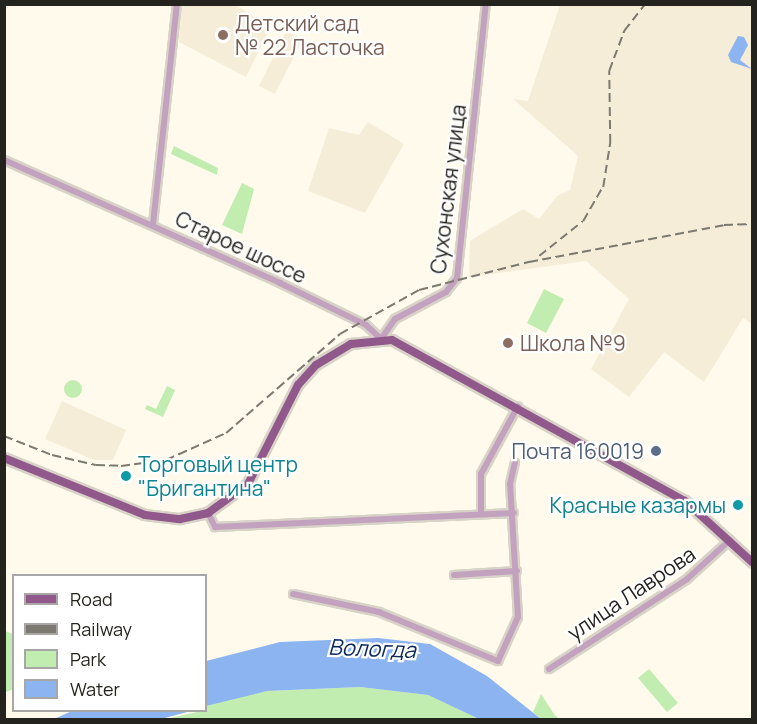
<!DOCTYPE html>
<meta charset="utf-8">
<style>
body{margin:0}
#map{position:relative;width:757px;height:724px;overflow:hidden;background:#fffaec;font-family:Manrope,sans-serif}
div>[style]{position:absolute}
.built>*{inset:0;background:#f5edd8}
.green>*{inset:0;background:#c1edb0}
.round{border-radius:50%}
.water>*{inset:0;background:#8cb4f1}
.roads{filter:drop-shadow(2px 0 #d8d3c7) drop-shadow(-2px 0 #d8d3c7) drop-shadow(0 2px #d8d3c7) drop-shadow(0 -2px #d8d3c7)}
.minor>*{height:6px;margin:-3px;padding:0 3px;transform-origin:3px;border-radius:3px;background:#c3a2bf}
.major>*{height:8px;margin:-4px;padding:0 4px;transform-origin:4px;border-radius:4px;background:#91588c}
.rail>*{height:1.5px;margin-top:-0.75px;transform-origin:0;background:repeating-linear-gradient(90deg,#7c7970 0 9px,transparent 0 13.5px)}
.dots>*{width:16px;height:16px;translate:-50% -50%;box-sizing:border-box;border:3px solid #fff;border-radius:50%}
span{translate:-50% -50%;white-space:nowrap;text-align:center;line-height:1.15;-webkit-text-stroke:4.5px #fff;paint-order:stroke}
.education-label{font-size:21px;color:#785e54}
.left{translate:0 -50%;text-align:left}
.street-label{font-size:21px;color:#25231e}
.service-label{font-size:21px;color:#4e5e75}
.right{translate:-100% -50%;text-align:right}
.culture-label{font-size:21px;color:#0d838f}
.water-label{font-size:22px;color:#0c2b5a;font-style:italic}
.frame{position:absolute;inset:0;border:6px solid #25231e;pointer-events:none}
.legend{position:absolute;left:12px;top:574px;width:195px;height:138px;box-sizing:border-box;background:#fff;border:2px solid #a8a7a5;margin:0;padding:8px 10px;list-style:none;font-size:18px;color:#25231e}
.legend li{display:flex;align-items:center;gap:12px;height:30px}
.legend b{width:30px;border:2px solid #a8a7a5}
</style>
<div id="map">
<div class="built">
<i style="clip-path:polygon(182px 5px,236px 5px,270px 28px,246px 77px,179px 42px)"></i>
<i style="clip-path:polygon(560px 5px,752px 5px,752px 324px,743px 318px,704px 382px,664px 352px,629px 397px,591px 369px,629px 299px,586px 261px,469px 277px,470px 241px,523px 209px,539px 219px,557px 196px,570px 190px,578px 156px,513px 99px,528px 101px)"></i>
<i style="clip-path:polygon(286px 31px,303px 39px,275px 94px,259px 86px)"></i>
<i style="clip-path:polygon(368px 122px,404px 144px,365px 213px,308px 191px,329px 128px,359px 135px)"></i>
<i style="clip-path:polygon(62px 401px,126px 430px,113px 460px,94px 460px,45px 439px)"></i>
</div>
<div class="green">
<i style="clip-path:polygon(174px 146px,218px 168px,217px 175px,171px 154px)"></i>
<i style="clip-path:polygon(242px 183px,254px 189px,242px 234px,222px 225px)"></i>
<i style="clip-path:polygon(544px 289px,564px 299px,546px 333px,527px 323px)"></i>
<i class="round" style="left:64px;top:380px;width:18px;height:18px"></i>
<i style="clip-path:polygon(167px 386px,175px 390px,163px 417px,145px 409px,147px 405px,156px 409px)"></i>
<i style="clip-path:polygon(5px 631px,13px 634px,14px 689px,6px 692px,5px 704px)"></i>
<i style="clip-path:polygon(649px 669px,678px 703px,667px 712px,638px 678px)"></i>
<i style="clip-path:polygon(360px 687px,428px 695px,479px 719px,161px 720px,206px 710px,206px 706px,226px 699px,267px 691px)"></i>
<i style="clip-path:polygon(541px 694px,554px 714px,559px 719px,541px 719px,533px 712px)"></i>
</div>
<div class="water">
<i style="clip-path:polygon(738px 36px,744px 37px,748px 45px,740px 60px,752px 69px,731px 62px,728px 55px)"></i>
<i style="clip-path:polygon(378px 638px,430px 644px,487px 676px,541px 719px,479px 719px,428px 695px,360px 687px,267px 691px,206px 706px,206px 661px,280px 642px)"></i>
<i style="clip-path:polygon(72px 711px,72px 710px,191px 711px,161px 719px,54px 719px)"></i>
</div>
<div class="roads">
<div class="minor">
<i style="left:4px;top:160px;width:302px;rotate:24deg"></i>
<i style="left:280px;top:283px;width:96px;rotate:26deg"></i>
<i style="left:366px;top:325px;width:21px;rotate:43deg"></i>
<i style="left:381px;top:339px;width:24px;rotate:-55deg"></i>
<i style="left:395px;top:319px;width:58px;rotate:-27.9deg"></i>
<i style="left:446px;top:292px;width:18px;rotate:-52deg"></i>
<i style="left:457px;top:278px;width:276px;rotate:-84deg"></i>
<i style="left:153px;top:224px;width:221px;rotate:-83.8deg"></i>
<i style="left:208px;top:513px;width:16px;rotate:63deg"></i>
<i style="left:215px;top:527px;width:299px;rotate:-2.7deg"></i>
<i style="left:481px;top:514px;width:40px;rotate:-90deg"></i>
<i style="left:481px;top:474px;width:77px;rotate:-61.4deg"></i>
<i style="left:454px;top:575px;width:63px;rotate:-3.6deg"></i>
<i style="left:293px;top:594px;width:88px;rotate:11.8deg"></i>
<i style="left:379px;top:612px;width:129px;rotate:22.4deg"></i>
<i style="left:498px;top:661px;width:48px;rotate:-65.6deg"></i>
<i style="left:518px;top:617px;width:133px;rotate:-93.4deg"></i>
<i style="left:510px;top:484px;width:22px;rotate:-77deg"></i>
<i style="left:549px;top:669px;width:165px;rotate:-33.1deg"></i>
<i style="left:687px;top:579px;width:58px;rotate:-42.2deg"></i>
</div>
<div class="major">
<i style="left:4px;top:458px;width:152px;rotate:22deg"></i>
<i style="left:145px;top:515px;width:35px;rotate:7deg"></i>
<i style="left:180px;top:519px;width:29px;rotate:-12deg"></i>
<i style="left:208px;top:513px;width:49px;rotate:-35.9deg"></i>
<i style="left:248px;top:484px;width:111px;rotate:-63.2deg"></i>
<i style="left:298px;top:385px;width:27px;rotate:-48deg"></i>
<i style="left:316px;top:365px;width:41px;rotate:-31deg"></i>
<i style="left:351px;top:344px;width:41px;rotate:-5.6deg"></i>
<i style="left:392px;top:340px;width:334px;rotate:28.8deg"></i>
<i style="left:685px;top:501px;width:91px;rotate:42.3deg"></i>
</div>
</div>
<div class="rail">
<i style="left:539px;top:256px;width:56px;rotate:-38.5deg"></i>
<i style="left:583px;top:221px;width:39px;rotate:-60deg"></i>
<i style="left:603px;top:187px;width:45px;rotate:-81deg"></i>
<i style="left:610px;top:143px;width:72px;rotate:-90.8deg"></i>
<i style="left:609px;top:71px;width:43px;rotate:-69.4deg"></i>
<i style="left:624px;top:31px;width:34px;rotate:-52deg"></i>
<i style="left:4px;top:436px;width:52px;rotate:21.6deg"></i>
<i style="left:52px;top:455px;width:45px;rotate:12.8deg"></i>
<i style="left:96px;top:465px;width:25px;rotate:2deg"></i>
<i style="left:121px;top:466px;width:45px;rotate:-7.6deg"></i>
<i style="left:166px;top:460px;width:66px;rotate:-24.2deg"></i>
<i style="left:226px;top:433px;width:151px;rotate:-41deg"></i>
<i style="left:340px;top:334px;width:90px;rotate:-29.1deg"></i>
<i style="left:419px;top:290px;width:114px;rotate:-14.3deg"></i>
<i style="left:529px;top:262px;width:198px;rotate:-10.7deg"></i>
<i style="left:724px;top:225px;width:28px;rotate:-2deg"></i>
</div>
<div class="dots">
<i style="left:223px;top:35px;background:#8d6e63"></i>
<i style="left:508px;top:343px;background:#8d6e63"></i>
<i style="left:656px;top:451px;background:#5c6f8a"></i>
<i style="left:126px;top:476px;background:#0f9aa8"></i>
<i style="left:738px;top:505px;background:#0f9aa8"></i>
</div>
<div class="education-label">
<span class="left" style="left:235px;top:35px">Детский сад<br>№ 22 Ласточка</span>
<span class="left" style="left:520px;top:343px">Школа №9</span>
</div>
<div class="street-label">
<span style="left:448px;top:189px;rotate:-83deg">Сухонская улица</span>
<span style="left:241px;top:247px;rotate:25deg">Старое шоссе</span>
<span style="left:631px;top:593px;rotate:-34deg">улица Лаврова</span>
</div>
<div class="service-label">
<span class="right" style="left:644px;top:451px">Почта 160019</span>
</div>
<div class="culture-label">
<span class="left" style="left:138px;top:476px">Торговый центр<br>"Бригантина"</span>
<span class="right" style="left:726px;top:505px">Красные казармы</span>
</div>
<div class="water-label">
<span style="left:372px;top:649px;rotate:2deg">Вологда</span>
</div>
<div class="frame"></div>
<ul class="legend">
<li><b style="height:8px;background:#91588c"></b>Road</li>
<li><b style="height:8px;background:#7c7970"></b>Railway</li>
<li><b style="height:16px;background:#c1edb0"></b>Park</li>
<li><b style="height:16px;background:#8cb4f1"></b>Water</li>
</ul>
</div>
